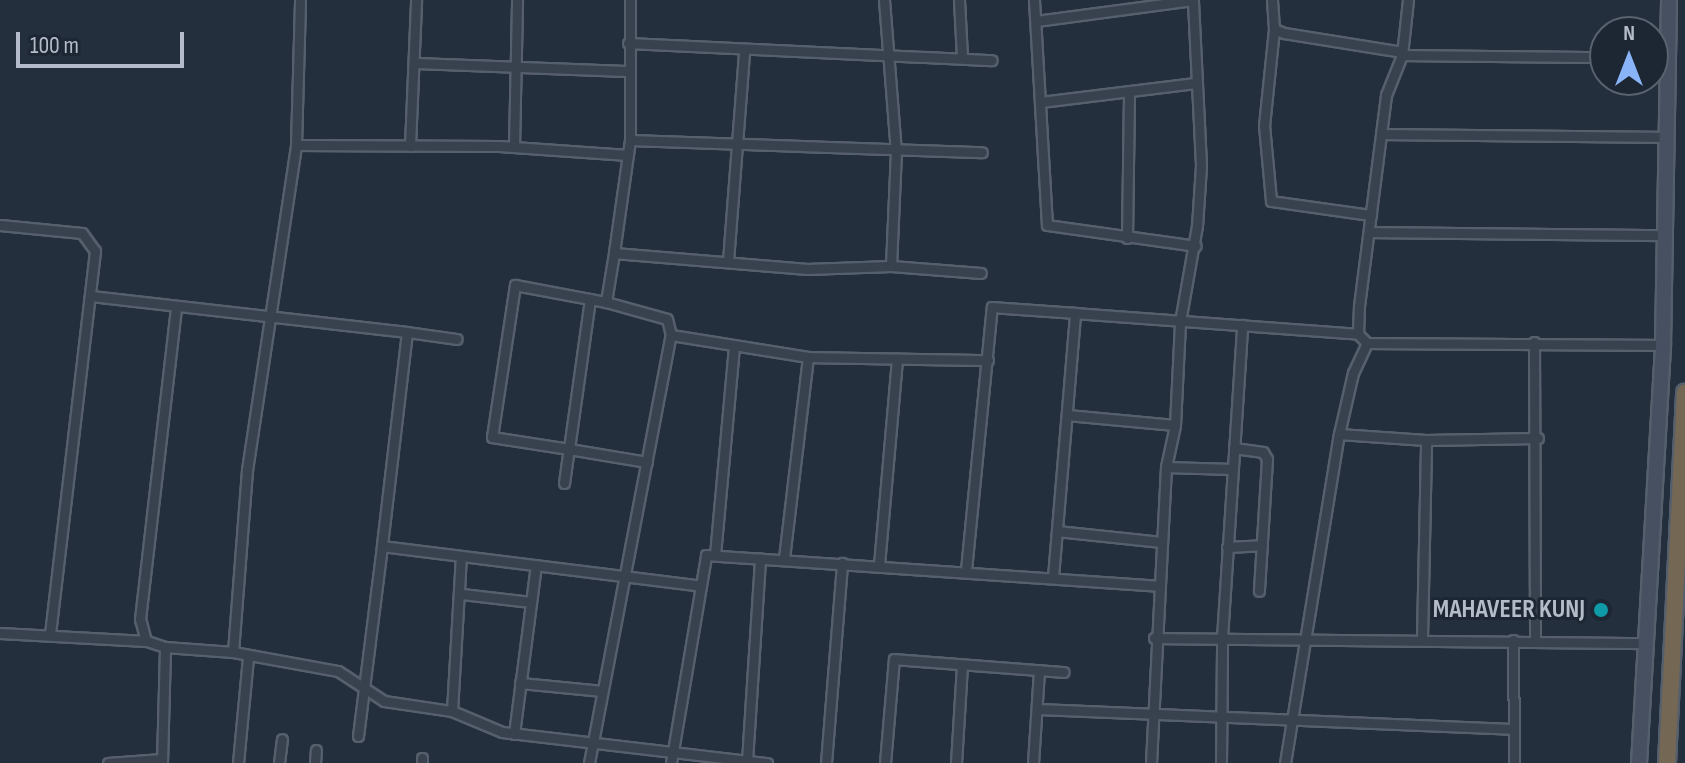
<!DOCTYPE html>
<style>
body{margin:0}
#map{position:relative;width:1685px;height:763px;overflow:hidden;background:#242f3e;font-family:"Sofia Sans Condensed",sans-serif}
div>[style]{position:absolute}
.roads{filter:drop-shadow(2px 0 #565f6c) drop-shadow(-2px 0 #565f6c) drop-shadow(0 2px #565f6c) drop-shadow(0 -2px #565f6c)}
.street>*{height:9px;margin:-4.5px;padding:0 4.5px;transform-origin:4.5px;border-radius:4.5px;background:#38414e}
.secondary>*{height:14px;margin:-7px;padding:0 7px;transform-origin:7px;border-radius:7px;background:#465061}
.highway>*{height:16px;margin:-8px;padding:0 8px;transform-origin:8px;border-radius:8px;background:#746855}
.dots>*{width:22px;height:22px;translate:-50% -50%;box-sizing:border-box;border:4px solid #1d2633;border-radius:50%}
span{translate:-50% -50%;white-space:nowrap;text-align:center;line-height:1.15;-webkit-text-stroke:6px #1d2633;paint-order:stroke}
.poi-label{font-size:26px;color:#b4bcc9;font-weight:700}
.right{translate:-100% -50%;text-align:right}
.north{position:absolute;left:1589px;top:16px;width:80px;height:80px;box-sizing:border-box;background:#1d2633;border:2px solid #59626f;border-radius:50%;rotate:0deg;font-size:22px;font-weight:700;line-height:32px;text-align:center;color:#b4bcc9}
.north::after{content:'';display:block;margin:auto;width:28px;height:36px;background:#8ab4f8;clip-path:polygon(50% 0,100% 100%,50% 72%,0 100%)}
.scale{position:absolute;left:16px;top:32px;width:168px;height:36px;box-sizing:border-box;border:4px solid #b4bcc9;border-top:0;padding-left:10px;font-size:24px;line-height:28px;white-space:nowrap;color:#b4bcc9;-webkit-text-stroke:6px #1d2633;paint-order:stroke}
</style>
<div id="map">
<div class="roads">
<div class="street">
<i style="left:630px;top:0;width:140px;rotate:90deg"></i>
<i style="left:630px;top:140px;width:114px;rotate:98.1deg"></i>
<i style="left:614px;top:253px;width:194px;rotate:4.7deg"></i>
<i style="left:807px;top:269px;width:84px;rotate:-2deg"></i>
<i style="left:891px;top:266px;width:90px;rotate:4.4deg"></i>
<i style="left:884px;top:0;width:151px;rotate:85.5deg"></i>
<i style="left:896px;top:151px;width:115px;rotate:92.5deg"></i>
<i style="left:959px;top:0;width:58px;rotate:87deg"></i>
<i style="left:1034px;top:0;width:225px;rotate:86.7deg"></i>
<i style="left:1047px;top:225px;width:150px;rotate:8deg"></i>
<i style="left:1272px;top:0;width:29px;rotate:86deg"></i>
<i style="left:1274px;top:29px;width:11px;rotate:22deg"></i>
<i style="left:1284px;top:33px;width:120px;rotate:9.1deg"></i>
<i style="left:1036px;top:21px;width:158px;rotate:-7.6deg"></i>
<i style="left:1274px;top:29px;width:97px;rotate:95.9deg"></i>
<i style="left:1264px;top:125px;width:76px;rotate:84.7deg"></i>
<i style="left:1271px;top:201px;width:101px;rotate:8deg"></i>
<i style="left:628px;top:43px;width:364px;rotate:2.7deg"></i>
<i style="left:1402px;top:55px;width:203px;rotate:0.6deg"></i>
<i style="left:416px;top:63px;width:210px;rotate:2.2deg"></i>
<i style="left:1041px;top:102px;width:155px;rotate:-7deg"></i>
<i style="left:1382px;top:134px;width:285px;rotate:0.6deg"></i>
<i style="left:630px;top:140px;width:352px;rotate:2deg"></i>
<i style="left:296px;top:145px;width:203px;rotate:0.3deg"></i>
<i style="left:499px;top:146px;width:129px;rotate:4deg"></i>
<i style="left:410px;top:146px;width:146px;rotate:-87.6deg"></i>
<i style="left:514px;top:147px;width:147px;rotate:-88.8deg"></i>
<i style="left:0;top:225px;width:82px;rotate:5.6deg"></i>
<i style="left:82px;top:233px;width:22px;rotate:54deg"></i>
<i style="left:95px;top:251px;width:387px;rotate:96.7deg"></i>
<i style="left:1369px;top:232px;width:296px;rotate:0.6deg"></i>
<i style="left:1127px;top:238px;width:147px;rotate:-89.2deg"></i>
<i style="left:614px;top:253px;width:50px;rotate:99.3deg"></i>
<i style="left:606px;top:302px;width:63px;rotate:15.6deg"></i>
<i style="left:667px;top:319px;width:16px;rotate:76deg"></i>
<i style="left:671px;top:335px;width:139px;rotate:9.1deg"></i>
<i style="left:808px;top:357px;width:203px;rotate:96.8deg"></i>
<i style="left:728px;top:261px;width:211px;rotate:-85.6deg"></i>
<i style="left:91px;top:296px;width:318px;rotate:6.5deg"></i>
<i style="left:407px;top:332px;width:215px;rotate:96.7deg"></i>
<i style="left:590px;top:299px;width:151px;rotate:98deg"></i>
<i style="left:569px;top:449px;width:79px;rotate:9.5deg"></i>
<i style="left:407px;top:332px;width:50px;rotate:8deg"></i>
<i style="left:1534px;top:342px;width:296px;rotate:89.8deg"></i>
<i style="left:1367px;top:343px;width:296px;rotate:0.4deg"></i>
<i style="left:808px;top:357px;width:180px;rotate:1deg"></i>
<i style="left:1067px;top:415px;width:108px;rotate:5.3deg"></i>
<i style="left:1339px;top:434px;width:87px;rotate:3.9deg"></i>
<i style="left:1426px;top:440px;width:112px;rotate:-1deg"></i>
<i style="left:1234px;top:448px;width:29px;rotate:8deg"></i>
<i style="left:1263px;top:452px;width:8px;rotate:60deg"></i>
<i style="left:1267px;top:459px;width:132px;rotate:93.5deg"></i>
<i style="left:1166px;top:467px;width:66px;rotate:1.7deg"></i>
<i style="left:564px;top:483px;width:34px;rotate:-82deg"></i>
<i style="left:569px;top:449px;width:78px;rotate:-171.1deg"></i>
<i style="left:492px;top:437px;width:154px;rotate:-81.4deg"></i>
<i style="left:515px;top:285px;width:93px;rotate:10.6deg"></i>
<i style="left:1057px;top:531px;width:105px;rotate:6deg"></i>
<i style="left:1227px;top:547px;width:35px;rotate:-3deg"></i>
<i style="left:715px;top:555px;width:210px;rotate:-84.8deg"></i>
<i style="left:879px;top:565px;width:207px;rotate:-85deg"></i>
<i style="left:966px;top:570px;width:264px;rotate:-84.4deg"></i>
<i style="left:992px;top:307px;width:83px;rotate:4.1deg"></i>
<i style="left:1053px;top:577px;width:265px;rotate:-85.2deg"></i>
<i style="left:1075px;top:313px;width:284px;rotate:4.2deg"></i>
<i style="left:462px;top:594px;width:69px;rotate:6.6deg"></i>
<i style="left:0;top:633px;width:146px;rotate:3.1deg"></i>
<i style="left:1154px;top:638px;width:493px;rotate:0.6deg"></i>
<i style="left:1422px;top:638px;width:198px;rotate:-88.8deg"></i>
<i style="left:1513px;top:640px;width:123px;rotate:89.5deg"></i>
<i style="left:165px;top:647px;width:20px;rotate:-162deg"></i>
<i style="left:146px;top:641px;width:23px;rotate:-105deg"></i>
<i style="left:140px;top:619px;width:314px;rotate:-83.4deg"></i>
<i style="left:233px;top:652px;width:183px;rotate:-85.6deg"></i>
<i style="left:247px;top:470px;width:329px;rotate:-81.4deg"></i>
<i style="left:296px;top:145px;width:145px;rotate:-88.4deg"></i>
<i style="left:520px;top:683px;width:81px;rotate:5.6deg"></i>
<i style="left:1037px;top:709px;width:476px;rotate:2.4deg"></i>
<i style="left:452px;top:711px;width:155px;rotate:-86.7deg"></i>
<i style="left:514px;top:734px;width:170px;rotate:-82.6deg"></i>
<i style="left:358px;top:736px;width:192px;rotate:-82.8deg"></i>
<i style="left:382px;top:546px;width:321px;rotate:7.1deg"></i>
<i style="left:747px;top:761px;width:203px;rotate:-86.3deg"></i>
<i style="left:108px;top:763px;width:54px;rotate:-4.2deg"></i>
<i style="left:162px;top:763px;width:116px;rotate:-88.5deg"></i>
<i style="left:165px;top:647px;width:68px;rotate:4.2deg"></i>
<i style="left:233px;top:652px;width:107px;rotate:10.3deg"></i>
<i style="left:338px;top:671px;width:55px;rotate:33.1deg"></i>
<i style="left:384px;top:701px;width:69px;rotate:8.4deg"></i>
<i style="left:452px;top:711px;width:54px;rotate:22.8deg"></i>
<i style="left:502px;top:732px;width:267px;rotate:6.7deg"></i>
<i style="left:238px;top:763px;width:105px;rotate:-84.6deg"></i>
<i style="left:279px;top:763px;width:24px;rotate:-83deg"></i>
<i style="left:315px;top:763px;width:13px;rotate:-86deg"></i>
<i style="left:422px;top:763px;width:5px;rotate:-90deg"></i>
<i style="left:589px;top:763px;width:436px;rotate:-79.2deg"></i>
<i style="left:671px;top:763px;width:211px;rotate:-80.4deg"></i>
<i style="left:706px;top:555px;width:452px;rotate:3.9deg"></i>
<i style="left:826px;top:763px;width:201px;rotate:-85.4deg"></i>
<i style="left:885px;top:763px;width:104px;rotate:-85.1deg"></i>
<i style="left:894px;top:659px;width:170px;rotate:4.4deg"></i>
<i style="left:956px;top:763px;width:97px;rotate:-86.5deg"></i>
<i style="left:1033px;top:763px;width:93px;rotate:-86.3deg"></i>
<i style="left:1151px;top:763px;width:296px;rotate:-87.1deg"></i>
<i style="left:1166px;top:467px;width:43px;rotate:-77.9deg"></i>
<i style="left:1175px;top:425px;width:103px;rotate:-87.2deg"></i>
<i style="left:1180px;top:322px;width:97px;rotate:-80deg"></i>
<i style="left:1197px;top:226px;width:61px;rotate:-86.2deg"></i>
<i style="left:1201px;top:165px;width:165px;rotate:-92.8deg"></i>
<i style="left:1221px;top:763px;width:125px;rotate:-89.5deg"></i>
<i style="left:1222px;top:638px;width:314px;rotate:-86.3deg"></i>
<i style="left:1285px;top:763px;width:333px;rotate:-80.7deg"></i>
<i style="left:1339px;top:434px;width:63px;rotate:-77.1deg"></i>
<i style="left:1353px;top:373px;width:33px;rotate:-65deg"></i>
<i style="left:1367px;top:343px;width:13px;rotate:-135deg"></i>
<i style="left:1358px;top:334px;width:28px;rotate:-88deg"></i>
<i style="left:1359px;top:306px;width:213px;rotate:-82.7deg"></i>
<i style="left:1386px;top:95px;width:43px;rotate:-68.2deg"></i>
<i style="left:1402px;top:55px;width:55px;rotate:-83.8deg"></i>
</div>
<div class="secondary">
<i style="left:1639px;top:763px;width:419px;rotate:-86.7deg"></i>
<i style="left:1663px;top:345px;width:345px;rotate:-89deg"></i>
</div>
<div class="highway">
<i style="left:1667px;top:763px;width:371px;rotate:-87.2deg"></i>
</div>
</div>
<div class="dots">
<i style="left:1601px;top:610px;background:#0f9aa8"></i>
</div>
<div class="poi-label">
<span class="right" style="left:1585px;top:610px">MAHAVEER KUNJ</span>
</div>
<div class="north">N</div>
<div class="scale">100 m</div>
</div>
